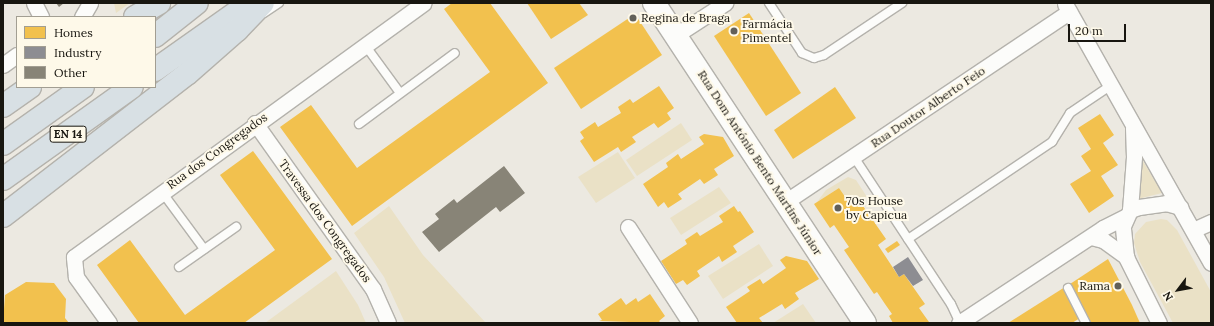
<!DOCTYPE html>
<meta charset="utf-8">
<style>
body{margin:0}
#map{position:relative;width:1214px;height:326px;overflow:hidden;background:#ece9e1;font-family:Lora,serif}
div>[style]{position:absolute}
.green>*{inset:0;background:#eae1c6}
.homes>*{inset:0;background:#f2c14e}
.industry>*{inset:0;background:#8d8d92}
.building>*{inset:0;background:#888477}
.roads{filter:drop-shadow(1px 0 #b4b2ac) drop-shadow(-1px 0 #b4b2ac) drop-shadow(0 1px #b4b2ac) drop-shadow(0 -1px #b4b2ac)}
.lane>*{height:8px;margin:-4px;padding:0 4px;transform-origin:4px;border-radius:4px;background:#fcfcfa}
.street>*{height:15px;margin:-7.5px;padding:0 7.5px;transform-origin:7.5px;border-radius:7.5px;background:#fcfcfa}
.secondary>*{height:22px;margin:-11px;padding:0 11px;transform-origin:11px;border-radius:11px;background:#fcfcfa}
.highway>*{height:22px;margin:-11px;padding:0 11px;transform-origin:11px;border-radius:11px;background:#d8e0e4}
.dots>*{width:11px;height:11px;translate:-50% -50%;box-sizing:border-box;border:2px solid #fef9e9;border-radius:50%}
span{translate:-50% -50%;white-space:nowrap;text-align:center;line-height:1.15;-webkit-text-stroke:4px #fef9e9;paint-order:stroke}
.shield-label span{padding:1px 3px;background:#fef9e9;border:1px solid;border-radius:3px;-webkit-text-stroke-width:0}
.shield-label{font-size:11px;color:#181610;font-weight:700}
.poi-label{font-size:12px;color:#181610}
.left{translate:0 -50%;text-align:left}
.right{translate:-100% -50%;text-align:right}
.street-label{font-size:12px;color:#181610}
.frame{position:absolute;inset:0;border:4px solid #181610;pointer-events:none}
.legend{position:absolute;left:16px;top:16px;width:140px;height:72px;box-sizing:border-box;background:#fef9e9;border:1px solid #a29e92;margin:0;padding:5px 7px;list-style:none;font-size:12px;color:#181610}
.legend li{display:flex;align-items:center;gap:8px;height:20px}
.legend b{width:20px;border:1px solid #a29e92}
.north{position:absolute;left:1158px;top:270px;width:40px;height:40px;-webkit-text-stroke:3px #fef9e9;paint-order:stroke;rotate:238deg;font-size:11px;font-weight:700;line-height:16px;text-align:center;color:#181610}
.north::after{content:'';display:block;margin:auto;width:14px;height:18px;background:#181610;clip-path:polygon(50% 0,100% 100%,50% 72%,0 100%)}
.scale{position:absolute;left:1068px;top:24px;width:58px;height:18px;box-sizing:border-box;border:2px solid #181610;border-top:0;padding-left:5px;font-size:12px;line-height:14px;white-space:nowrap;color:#181610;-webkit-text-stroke:3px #fef9e9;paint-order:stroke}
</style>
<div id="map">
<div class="green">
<i style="clip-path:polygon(114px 3px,130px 3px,116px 13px)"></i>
<i style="clip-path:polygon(681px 123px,692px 140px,637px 176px,626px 160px)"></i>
<i style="clip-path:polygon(618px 152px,635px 178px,596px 203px,578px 177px)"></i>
<i style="clip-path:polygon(1143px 161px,1162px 193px,1138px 199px,1136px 197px)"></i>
<i style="clip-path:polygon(848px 177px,856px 180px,867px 197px,858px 203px,854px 197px,848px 201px,839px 188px,817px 202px,826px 190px)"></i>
<i style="clip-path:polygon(719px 187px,731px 203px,681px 235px,670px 218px)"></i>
<i style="clip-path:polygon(389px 206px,423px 255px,486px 323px,405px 323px,384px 277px,354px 233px)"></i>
<i style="clip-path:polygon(1161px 219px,1167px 220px,1177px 230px,1211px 292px,1211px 323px,1173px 323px,1140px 262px,1134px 243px,1135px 234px,1146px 222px)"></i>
<i style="clip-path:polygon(759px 244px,773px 266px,723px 299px,708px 276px)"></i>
<i style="clip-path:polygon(336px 271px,358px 305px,366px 323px,265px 323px)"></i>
<i style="clip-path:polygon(803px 304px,816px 323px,773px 323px)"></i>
</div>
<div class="homes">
<i style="clip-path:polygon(452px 3px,490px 3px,548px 83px,352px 226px,280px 127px,311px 105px,357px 168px,490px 72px,444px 9px)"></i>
<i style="clip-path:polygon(527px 3px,579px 3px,588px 15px,551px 39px)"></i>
<i style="clip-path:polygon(749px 13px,801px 93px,766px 116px,714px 36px)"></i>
<i style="clip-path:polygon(635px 14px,662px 55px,581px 109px,554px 68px)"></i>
<i style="clip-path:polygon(659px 86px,674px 108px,667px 113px,671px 119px,658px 128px,654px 123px,632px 137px,636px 142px,621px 152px,618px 147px,594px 162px,580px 141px,584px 138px,580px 132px,595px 122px,598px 127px,621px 113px,618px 107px,630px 99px,633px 103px)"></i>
<i style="clip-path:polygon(835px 87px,856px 118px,793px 159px,774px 130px)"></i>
<i style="clip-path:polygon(1100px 114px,1114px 135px,1103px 143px,1118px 165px,1101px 176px,1114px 196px,1089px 213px,1070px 184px,1091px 171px,1081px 156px,1091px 149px,1078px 128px)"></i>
<i style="clip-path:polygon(704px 134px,723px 137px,734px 156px,714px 169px,718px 175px,704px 184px,700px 179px,678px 194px,682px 199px,668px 208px,664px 202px,658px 207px,643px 184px,668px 167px,666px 163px,678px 154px,681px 159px,704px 144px,699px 137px)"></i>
<i style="clip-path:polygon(253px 151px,332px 259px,244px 323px,139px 323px,97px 265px,130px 240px,185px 315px,275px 250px,220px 175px)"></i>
<i style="clip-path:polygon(839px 188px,848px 201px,854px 197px,861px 207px,863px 206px,886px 239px,878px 245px,899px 277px,904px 274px,925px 304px,919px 308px,929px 322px,893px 323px,889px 316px,892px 314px,885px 304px,877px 292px,874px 294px,844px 250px,849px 247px,834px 225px,830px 228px,814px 204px)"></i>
<i style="clip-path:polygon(734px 206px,738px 212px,740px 211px,754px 232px,733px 246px,737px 252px,722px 262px,719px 256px,697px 271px,700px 276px,687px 285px,683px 280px,676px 284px,661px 261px,687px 244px,685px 240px,697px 232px,700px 236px,723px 222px,719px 216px)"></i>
<i style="clip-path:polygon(897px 241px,900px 245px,888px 253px,885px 249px)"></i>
<i style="clip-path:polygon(786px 256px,807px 261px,819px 279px,795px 293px,799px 299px,785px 309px,782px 304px,759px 318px,763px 323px,737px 323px,726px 307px,750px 291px,747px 287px,760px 279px,763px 284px,786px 268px,780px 260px)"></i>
<i style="clip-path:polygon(1108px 259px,1132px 305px,1140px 323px,1089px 323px,1070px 284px)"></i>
<i style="clip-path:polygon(26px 282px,54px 283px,66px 299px,65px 318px,69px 323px,3px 323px,5px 295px)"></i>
<i style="clip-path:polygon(1065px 287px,1080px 318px,1072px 323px,1008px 323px)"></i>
<i style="clip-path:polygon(650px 294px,665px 316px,659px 321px,661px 323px,599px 321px,602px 320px,598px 314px,621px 298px,626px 305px,636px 298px,638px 302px)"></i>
</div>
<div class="industry">
<i style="clip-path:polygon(908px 257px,923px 280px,913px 286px,904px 274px,899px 277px,893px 267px)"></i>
</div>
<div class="building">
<i style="clip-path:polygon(56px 3px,64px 3px,59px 7px)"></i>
<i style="clip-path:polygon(504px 166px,525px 193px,500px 212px,496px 207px,439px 252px,422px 232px,439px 219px,435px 214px,454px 199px,457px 203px)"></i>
</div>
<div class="roads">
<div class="lane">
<i style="left:769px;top:3px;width:60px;rotate:56.6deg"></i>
<i style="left:802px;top:53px;width:13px;rotate:23deg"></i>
<i style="left:814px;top:58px;width:10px;rotate:-17deg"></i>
<i style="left:824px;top:55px;width:94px;rotate:-33.7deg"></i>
<i style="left:264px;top:13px;width:18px;rotate:-34deg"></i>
<i style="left:365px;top:45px;width:59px;rotate:53.9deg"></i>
<i style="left:359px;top:124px;width:119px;rotate:-36.5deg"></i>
<i style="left:854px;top:157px;width:176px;rotate:56.6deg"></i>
<i style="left:951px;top:304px;width:21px;rotate:65deg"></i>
<i style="left:162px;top:192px;width:71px;rotate:53.6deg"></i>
<i style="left:908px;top:239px;width:174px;rotate:-34deg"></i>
<i style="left:1052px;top:142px;width:34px;rotate:-58deg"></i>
<i style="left:1070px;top:113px;width:48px;rotate:-34deg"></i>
<i style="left:179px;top:267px;width:70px;rotate:-35.1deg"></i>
<i style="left:1068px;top:288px;width:39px;rotate:63deg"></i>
</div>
<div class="street">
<i style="left:34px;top:3px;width:16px;rotate:63deg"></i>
<i style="left:1065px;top:4px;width:297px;rotate:60.6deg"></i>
<i style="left:82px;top:17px;width:16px;rotate:-60deg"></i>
<i style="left:676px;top:35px;width:59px;rotate:-33.1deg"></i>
<i style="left:3px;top:65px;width:17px;rotate:-36deg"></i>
<i style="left:255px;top:123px;width:204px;rotate:54.6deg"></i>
<i style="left:373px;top:289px;width:37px;rotate:66deg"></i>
<i style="left:785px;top:202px;width:342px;rotate:-33.8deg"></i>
<i style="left:1130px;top:210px;width:53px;rotate:-85.7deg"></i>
<i style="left:1134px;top:157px;width:29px;rotate:-92deg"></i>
<i style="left:628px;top:227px;width:114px;rotate:57.1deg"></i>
<i style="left:1193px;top:230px;width:20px;rotate:-24deg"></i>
<i style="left:1091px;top:237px;width:12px;rotate:14deg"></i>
<i style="left:1103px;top:240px;width:29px;rotate:36deg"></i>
<i style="left:109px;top:323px;width:57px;rotate:-125.7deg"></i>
<i style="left:76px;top:277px;width:20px;rotate:-96deg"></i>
<i style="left:74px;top:257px;width:432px;rotate:-36deg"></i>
<i style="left:959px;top:323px;width:173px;rotate:-33.4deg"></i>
<i style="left:1103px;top:228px;width:25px;rotate:-27deg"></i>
<i style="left:1159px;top:323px;width:74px;rotate:-116.6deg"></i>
<i style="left:1126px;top:257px;width:31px;rotate:-96deg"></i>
<i style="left:1123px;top:226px;width:17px;rotate:-66deg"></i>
<i style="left:1130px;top:210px;width:9px;rotate:-18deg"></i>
<i style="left:1139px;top:207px;width:27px;rotate:-8deg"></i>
<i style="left:1166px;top:203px;width:15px;rotate:16deg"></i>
</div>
<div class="secondary">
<i style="left:654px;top:3px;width:383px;rotate:56.6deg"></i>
</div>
<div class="highway">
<i style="left:135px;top:17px;width:28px;rotate:-30deg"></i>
<i style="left:155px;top:36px;width:53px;rotate:-38.2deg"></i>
<i style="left:155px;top:70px;width:113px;rotate:-35.2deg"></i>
<i style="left:3px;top:106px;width:33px;rotate:-35deg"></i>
<i style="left:3px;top:144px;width:98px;rotate:-35.5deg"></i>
<i style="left:3px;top:179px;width:158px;rotate:-35.5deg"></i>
<i style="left:3px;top:216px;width:232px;rotate:-37.7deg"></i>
<i style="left:187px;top:74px;width:67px;rotate:-41.3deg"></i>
<i style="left:237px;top:30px;width:37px;rotate:-46deg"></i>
</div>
</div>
<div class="dots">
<i style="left:633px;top:18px;background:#626059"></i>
<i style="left:734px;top:31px;background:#626059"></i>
<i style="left:838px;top:208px;background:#626059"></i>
<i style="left:1118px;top:286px;background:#626059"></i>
</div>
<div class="shield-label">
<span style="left:68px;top:134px">EN 14</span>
</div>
<div class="poi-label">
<span class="left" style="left:641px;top:18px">Regina de Braga</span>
<span class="left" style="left:742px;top:31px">Farmácia<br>Pimentel</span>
<span class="left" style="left:846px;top:208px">70s House<br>by Capicua</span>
<span class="right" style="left:1110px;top:286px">Rama</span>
</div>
<div class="street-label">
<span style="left:928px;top:107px;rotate:-34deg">Rua Doutor Alberto Feio</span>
<span style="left:217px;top:151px;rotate:-36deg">Rua dos Congregados</span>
<span style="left:760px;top:163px;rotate:57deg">Rua Dom António Bento Martins Júnior</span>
<span style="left:325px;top:221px;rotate:54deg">Travessa dos Congregados</span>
</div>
<div class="frame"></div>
<ul class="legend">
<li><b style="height:11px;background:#f2c14e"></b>Homes</li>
<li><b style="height:11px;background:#8d8d92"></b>Industry</li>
<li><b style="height:11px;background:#888477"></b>Other</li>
</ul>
<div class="north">N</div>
<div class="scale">20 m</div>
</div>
